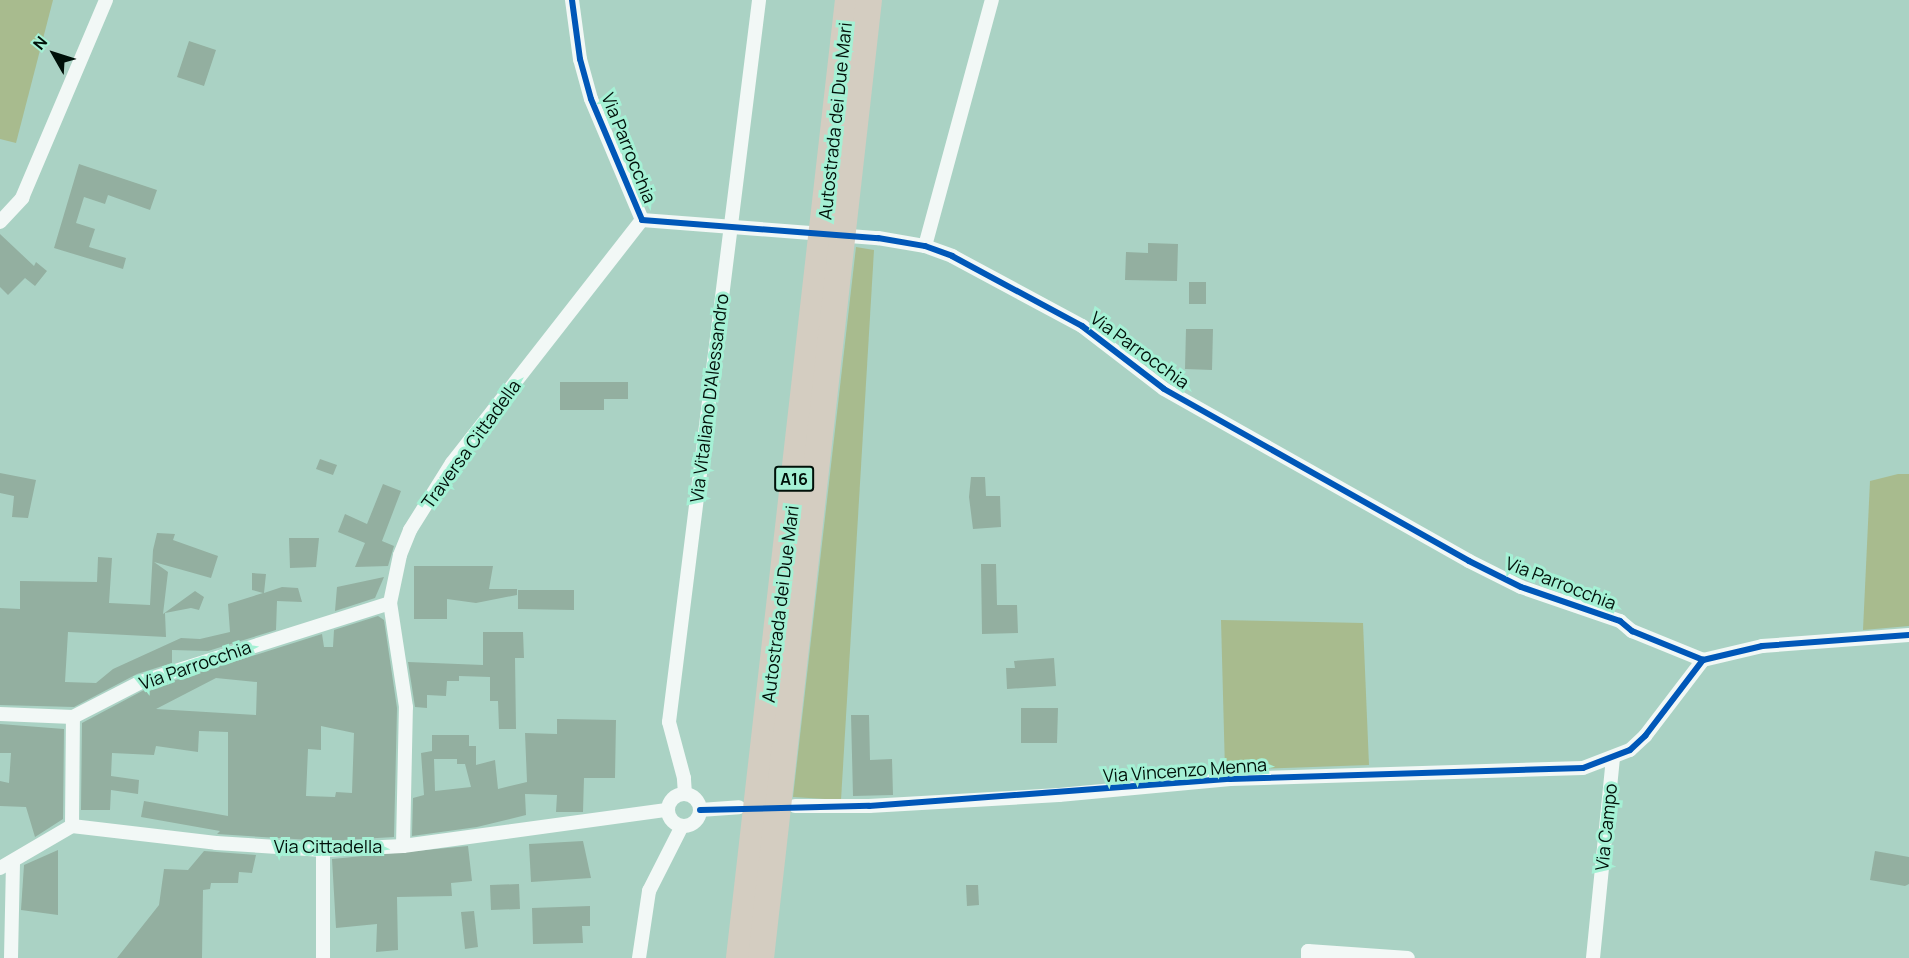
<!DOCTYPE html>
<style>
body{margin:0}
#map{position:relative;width:1909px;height:958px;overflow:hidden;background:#aad2c4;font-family:Manrope,sans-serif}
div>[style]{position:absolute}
.green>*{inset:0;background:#a8bb8e}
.building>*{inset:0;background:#93afa0}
.minor>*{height:14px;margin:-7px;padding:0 7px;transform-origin:7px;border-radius:7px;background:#f2f8f6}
.minor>.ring{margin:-7px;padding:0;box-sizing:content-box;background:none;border:14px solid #f2f8f6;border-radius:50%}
.motorway>*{height:26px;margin:-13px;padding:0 13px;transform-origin:13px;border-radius:13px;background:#d4cdc1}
.cycleway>*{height:6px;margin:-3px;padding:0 3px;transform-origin:3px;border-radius:3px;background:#0057b8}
span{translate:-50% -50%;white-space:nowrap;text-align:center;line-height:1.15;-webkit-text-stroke:6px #a5f1d5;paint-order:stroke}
.shield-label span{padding:2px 4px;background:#a5f1d5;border:2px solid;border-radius:4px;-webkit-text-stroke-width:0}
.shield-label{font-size:16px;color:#001009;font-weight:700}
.street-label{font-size:18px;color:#001009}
.north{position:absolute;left:24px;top:24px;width:60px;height:60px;-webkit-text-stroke:4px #a5f1d5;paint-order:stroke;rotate:309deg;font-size:16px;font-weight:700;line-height:24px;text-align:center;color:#001009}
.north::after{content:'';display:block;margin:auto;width:21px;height:27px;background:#001009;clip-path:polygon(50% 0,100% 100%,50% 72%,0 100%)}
</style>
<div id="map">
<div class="green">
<i style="clip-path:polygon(0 0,53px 0,16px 143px,0 139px)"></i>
<i style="clip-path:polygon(856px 247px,874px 250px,841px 800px,793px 797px)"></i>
<i style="clip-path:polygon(1898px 474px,1909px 474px,1909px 626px,1863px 630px,1870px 481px)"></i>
<i style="clip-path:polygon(1221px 620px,1363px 623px,1369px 765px,1225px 770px)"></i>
</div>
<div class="building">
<i style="clip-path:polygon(189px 41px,216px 50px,204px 86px,177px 77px)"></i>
<i style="clip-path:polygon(79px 164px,157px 190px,150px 210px,108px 195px,105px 204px,84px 197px,76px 223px,95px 229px,89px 247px,126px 258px,123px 269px,54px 248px)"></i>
<i style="clip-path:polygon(0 234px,34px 266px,36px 262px,47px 271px,35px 286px,25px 278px,8px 295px,0 287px)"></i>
<i style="clip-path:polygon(1148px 243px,1178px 244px,1177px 281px,1125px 280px,1126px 252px,1148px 253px)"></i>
<i style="clip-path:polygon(1189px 282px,1206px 282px,1206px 304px,1189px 304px)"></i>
<i style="clip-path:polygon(1186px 329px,1213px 329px,1212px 370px,1185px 369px)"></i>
<i style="clip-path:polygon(560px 382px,628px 382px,628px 399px,604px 399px,604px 410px,560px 410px)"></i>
<i style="clip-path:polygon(320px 459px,337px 465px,333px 475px,316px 469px)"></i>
<i style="clip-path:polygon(0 473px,36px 480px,28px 518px,12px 517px,14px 496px,0 493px)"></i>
<i style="clip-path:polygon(971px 477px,985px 477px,986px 496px,1000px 496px,1001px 527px,973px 529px,969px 497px)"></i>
<i style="clip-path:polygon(383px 484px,401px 491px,382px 541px,394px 546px,388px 566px,355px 567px,365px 543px,338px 532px,345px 514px,367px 524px)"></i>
<i style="clip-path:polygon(157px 533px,175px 534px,173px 540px,218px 556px,211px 578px,154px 562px,168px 572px,163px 614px,195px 591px,204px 597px,199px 610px,191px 608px,165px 613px,166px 637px,68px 632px,65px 682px,96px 683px,113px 669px,181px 638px,200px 639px,230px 632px,228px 604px,263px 593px,252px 590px,252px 573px,266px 574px,264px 593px,282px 587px,298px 588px,302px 602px,277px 601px,276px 630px,208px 651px,172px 650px,172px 663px,137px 674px,74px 707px,0 705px,0 608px,20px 609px,20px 581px,97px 582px,98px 557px,112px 558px,109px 603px,150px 605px,153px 550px)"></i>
<i style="clip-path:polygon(289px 538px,319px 538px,316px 567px,290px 568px)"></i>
<i style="clip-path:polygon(981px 564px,996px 564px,997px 605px,1017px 605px,1018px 633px,982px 634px)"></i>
<i style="clip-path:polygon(414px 566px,493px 566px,489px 589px,517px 589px,517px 595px,476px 603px,447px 599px,447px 619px,414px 619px)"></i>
<i style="clip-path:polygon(384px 577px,375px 598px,335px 611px,337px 587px)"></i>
<i style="clip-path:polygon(518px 590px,574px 590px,574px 610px,518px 609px)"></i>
<i style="clip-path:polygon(evenodd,378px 616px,384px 620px,397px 708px,394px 837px,326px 841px,217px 834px,220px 831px,141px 817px,144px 801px,228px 816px,228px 732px,199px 731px,198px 752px,156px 746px,154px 755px,112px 753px,111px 776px,139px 780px,138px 794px,111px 790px,110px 810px,81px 810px,82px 723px,144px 690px,322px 634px,324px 647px,333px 647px,334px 630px,378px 616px,216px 678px,257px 682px,256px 715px,156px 709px,216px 678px,378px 616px,321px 726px,354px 733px,352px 793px,336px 792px,335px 797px,306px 796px,308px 749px,321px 750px,321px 726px)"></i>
<i style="clip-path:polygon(483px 632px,523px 632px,524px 658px,515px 658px,516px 729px,499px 729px,498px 701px,490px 701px,490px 677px,459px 676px,459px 681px,447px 681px,446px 696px,427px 695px,427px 708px,415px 707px,408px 662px,483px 665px)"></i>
<i style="clip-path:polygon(1054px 658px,1056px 686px,1007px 689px,1006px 668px,1015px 668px,1014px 661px)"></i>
<i style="clip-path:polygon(1021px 708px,1058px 708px,1057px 743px,1021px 743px)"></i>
<i style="clip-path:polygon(851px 715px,869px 715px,870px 760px,892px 759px,893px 795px,853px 796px)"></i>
<i style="clip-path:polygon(evenodd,557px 719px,616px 720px,615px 778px,584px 778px,583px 812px,556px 812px,557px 795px,525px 794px,526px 815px,477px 827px,412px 836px,413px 798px,424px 795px,421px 753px,432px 751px,432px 735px,469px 735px,469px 746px,476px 746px,476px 765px,495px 760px,498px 789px,527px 782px,525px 733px,557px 734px,557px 719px,434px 759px,457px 759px,457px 764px,465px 764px,471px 787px,435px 791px,434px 759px)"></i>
<i style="clip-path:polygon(0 724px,64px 729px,63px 819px,35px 837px,26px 807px,0 806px,0 781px,9px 783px,11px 753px,0 753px)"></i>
<i style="clip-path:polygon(583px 841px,591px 878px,531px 882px,529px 844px)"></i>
<i style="clip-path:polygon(468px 846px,472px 881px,451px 883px,452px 896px,397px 897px,398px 950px,376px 952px,377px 924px,336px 928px,332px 859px)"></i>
<i style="clip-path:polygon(58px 850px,58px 915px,21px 910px,24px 865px)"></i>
<i style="clip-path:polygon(204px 851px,256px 855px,252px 873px,239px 872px,238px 883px,211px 883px,210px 889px,203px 890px,202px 958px,117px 958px,159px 905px,164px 869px,188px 870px)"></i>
<i style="clip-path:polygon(1875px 851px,1909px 857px,1909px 884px,1905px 886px,1870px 880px)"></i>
<i style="clip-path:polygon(519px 884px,520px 909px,491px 910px,490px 885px)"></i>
<i style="clip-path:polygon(966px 885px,978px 885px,979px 905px,967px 906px)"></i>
<i style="clip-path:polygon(590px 906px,590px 926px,582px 926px,583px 943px,533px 944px,532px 908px)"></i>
<i style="clip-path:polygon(474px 911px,478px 947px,465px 949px,461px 912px)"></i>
</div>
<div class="minor">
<i style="left:572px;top:0;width:60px;rotate:82.3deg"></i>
<i style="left:580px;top:59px;width:41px;rotate:74.6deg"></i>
<i style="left:591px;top:99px;width:131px;rotate:67.1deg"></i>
<i style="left:642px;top:220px;width:237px;rotate:4.4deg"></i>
<i style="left:878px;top:238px;width:48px;rotate:9.7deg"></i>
<i style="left:925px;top:246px;width:29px;rotate:20deg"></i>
<i style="left:952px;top:256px;width:148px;rotate:28.3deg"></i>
<i style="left:1082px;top:326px;width:103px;rotate:37.5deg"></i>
<i style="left:1164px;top:389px;width:350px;rotate:29.4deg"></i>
<i style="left:1469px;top:561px;width:58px;rotate:26.6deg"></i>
<i style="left:1521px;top:587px;width:105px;rotate:19deg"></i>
<i style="left:1620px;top:621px;width:16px;rotate:40deg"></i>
<i style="left:1632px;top:631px;width:77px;rotate:22.2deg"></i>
<i style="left:0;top:222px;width:33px;rotate:-47deg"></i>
<i style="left:22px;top:198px;width:215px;rotate:-67deg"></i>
<i style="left:925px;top:246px;width:255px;rotate:-74.8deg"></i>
<i style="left:0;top:714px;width:73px;rotate:2.4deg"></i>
<i style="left:73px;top:717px;width:76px;rotate:-27.2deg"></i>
<i style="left:141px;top:682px;width:261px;rotate:-17.6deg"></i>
<i style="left:685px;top:794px;width:16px;rotate:-94deg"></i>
<i style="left:684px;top:778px;width:58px;rotate:-105deg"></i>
<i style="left:669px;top:722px;width:728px;rotate:-82.89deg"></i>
<i class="ring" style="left:668px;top:794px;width:18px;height:18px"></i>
<i style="left:795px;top:806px;width:74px"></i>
<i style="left:869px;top:806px;width:190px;rotate:-3.3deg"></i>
<i style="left:1059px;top:795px;width:172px;rotate:-5.3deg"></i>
<i style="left:1230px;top:779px;width:353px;rotate:-1.8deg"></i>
<i style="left:1583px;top:768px;width:50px;rotate:-21deg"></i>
<i style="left:1630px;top:750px;width:21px;rotate:-43deg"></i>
<i style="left:1645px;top:736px;width:96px;rotate:-52.7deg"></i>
<i style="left:1703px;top:660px;width:61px;rotate:-13.3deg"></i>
<i style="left:1762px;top:646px;width:147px;rotate:-4.3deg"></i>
<i style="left:700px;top:810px;width:39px;rotate:-4deg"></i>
<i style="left:72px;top:826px;width:109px;rotate:-89.5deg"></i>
<i style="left:403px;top:846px;width:139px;rotate:-88.8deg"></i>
<i style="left:406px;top:707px;width:105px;rotate:-98.7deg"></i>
<i style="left:390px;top:603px;width:49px;rotate:-78.2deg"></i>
<i style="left:400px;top:555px;width:27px;rotate:-68deg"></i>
<i style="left:410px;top:530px;width:79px;rotate:-57.9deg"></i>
<i style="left:452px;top:463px;width:308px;rotate:-52deg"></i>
<i style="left:0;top:868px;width:83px;rotate:-30.3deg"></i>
<i style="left:72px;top:826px;width:145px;rotate:6.7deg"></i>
<i style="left:216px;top:843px;width:107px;rotate:3.7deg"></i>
<i style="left:323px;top:850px;width:80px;rotate:-2.9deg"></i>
<i style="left:403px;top:846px;width:266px;rotate:-7.8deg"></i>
<i style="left:11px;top:958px;width:96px;rotate:-88.8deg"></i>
<i style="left:323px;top:958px;width:108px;rotate:-90deg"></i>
<i style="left:639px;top:958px;width:68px;rotate:-81.5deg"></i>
<i style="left:649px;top:891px;width:73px;rotate:-63.1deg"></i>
<i style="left:1308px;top:958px;width:7px;rotate:-90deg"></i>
<i style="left:1308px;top:951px;width:100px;rotate:4deg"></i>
<i style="left:1593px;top:958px;width:201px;rotate:-84.3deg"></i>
</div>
<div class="motorway">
<i style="left:739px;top:958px;width:964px;rotate:-83.51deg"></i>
<i style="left:761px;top:958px;width:964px;rotate:-83.57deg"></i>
</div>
<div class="cycleway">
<i style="left:572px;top:0;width:60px;rotate:82.3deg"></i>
<i style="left:580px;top:59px;width:41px;rotate:74.6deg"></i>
<i style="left:591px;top:99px;width:131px;rotate:67.1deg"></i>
<i style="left:642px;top:220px;width:237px;rotate:4.4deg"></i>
<i style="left:878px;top:238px;width:48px;rotate:9.7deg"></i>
<i style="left:925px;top:246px;width:29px;rotate:20deg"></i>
<i style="left:952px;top:256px;width:148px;rotate:28.3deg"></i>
<i style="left:1082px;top:326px;width:103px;rotate:37.5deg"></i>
<i style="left:1164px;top:389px;width:350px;rotate:29.4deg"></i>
<i style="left:1469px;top:561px;width:58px;rotate:26.6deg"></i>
<i style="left:1521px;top:587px;width:105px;rotate:19deg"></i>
<i style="left:1620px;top:621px;width:16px;rotate:40deg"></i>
<i style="left:1632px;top:631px;width:77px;rotate:22.2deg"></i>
<i style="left:700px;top:810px;width:169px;rotate:-1.4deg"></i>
<i style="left:869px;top:806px;width:362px;rotate:-4.3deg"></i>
<i style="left:1230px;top:779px;width:353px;rotate:-1.8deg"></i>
<i style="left:1583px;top:768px;width:50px;rotate:-21deg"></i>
<i style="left:1630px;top:750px;width:21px;rotate:-43deg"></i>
<i style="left:1645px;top:736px;width:96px;rotate:-52.7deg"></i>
<i style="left:1703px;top:660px;width:61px;rotate:-13.3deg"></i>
<i style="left:1762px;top:646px;width:147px;rotate:-4.3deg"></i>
</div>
<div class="shield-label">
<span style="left:794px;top:479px">A16</span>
</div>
<div class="street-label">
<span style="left:835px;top:121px;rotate:-84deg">Autostrada dei Due Mari</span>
<span style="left:629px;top:148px;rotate:68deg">Via Parrocchia</span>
<span style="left:1140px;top:350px;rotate:36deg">Via Parrocchia</span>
<span style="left:709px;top:398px;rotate:-83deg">Via Vitaliano D'Alessandro</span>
<span style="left:471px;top:444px;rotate:-54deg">Traversa Cittadella</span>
<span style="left:1561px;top:583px;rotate:21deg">Via Parrocchia</span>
<span style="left:780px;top:604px;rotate:-83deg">Autostrada dei Due Mari</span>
<span style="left:195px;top:665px;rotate:-19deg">Via Parrocchia</span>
<span style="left:1185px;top:770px;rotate:-4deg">Via Vincenzo Menna</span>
<span style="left:1606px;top:827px;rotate:-84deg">Via Campo</span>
<span style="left:328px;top:846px">Via Cittadella</span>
</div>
<div class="north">N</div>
</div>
